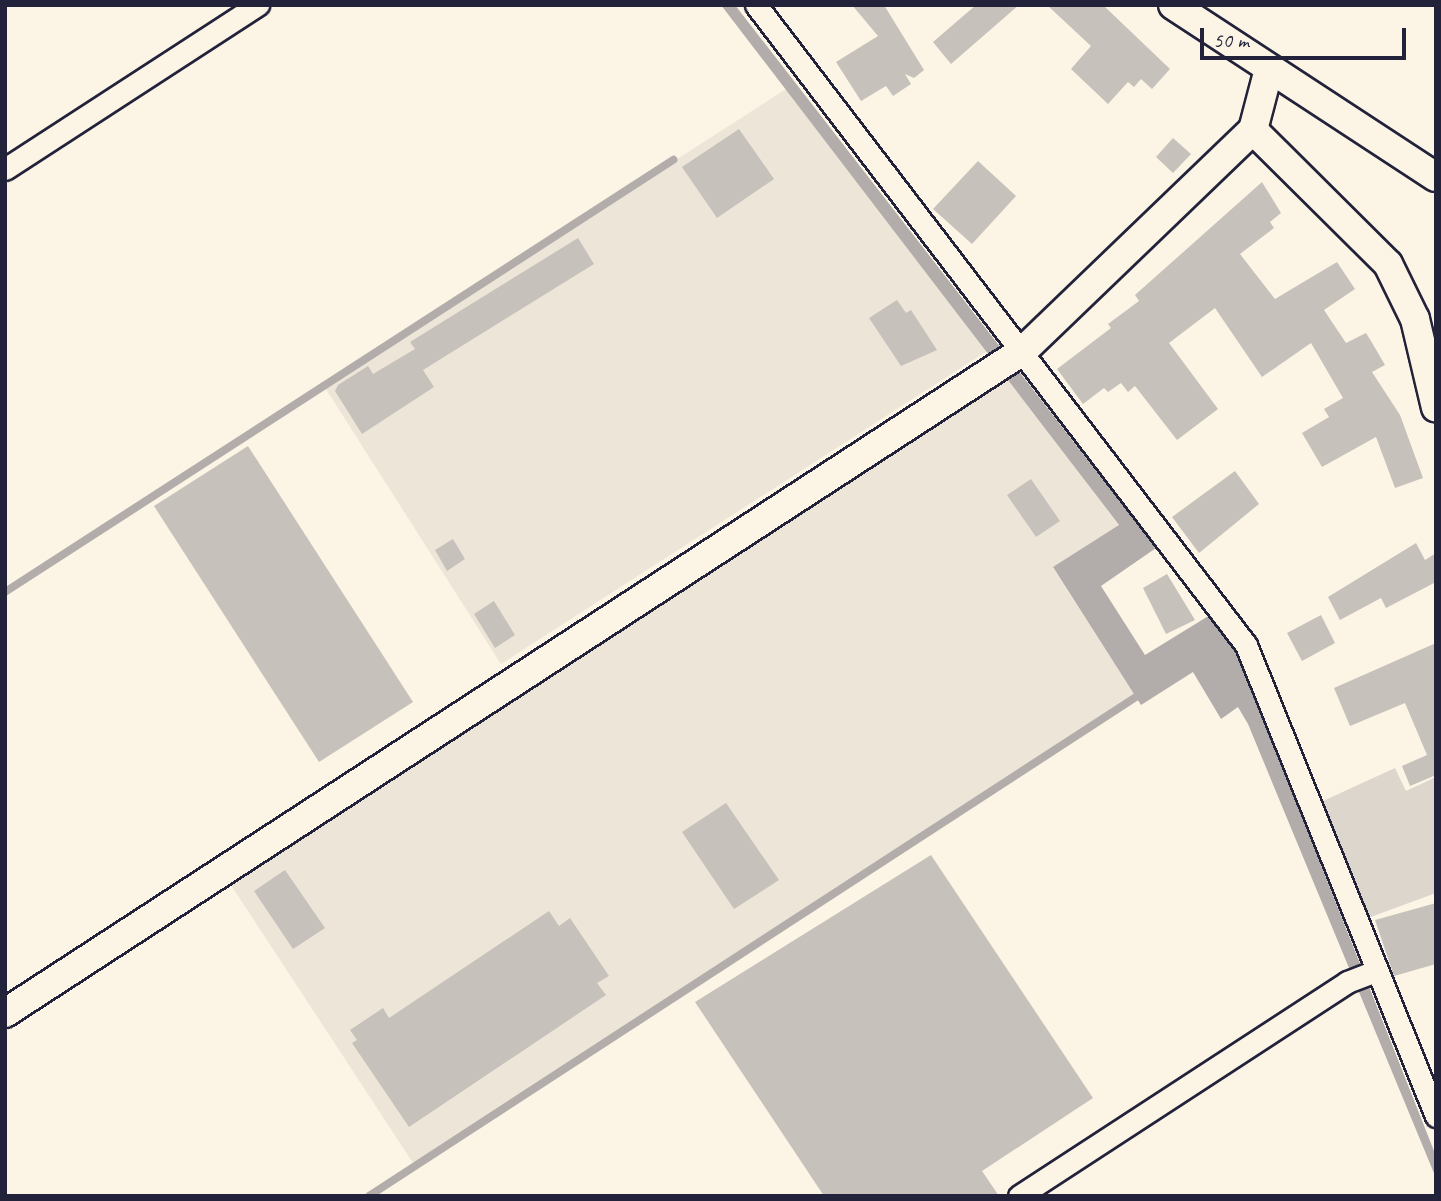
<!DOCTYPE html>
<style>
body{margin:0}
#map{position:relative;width:1441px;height:1201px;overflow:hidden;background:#fcf5e5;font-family:Caveat,sans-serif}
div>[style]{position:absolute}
.built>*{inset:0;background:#ece5d8}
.green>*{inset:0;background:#dcd6cc}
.water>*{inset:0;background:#b2adab}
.stream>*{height:8px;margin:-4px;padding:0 4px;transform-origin:4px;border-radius:4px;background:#b2adab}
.building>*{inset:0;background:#c6c1bb}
.roads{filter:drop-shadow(2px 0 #22223b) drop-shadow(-2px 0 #22223b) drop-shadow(0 2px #22223b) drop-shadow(0 -2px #22223b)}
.minor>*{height:21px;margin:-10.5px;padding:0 10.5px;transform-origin:10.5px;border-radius:10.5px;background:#fcf5e5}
.tertiary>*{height:28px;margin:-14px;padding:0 14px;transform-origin:14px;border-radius:14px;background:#fcf5e5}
span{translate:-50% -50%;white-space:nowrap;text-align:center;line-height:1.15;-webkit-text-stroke:7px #fcf5e5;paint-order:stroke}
.frame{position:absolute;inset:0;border:7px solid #22223b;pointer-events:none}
.scale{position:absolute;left:1200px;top:28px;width:206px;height:32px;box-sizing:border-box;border:4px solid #22223b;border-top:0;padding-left:9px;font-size:21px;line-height:24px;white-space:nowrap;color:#22223b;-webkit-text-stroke:5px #fcf5e5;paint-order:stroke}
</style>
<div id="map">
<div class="built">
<i style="clip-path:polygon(786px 89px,987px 351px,501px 664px,324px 386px)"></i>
<i style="clip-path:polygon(1008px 378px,1119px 526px,1053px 568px,1136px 697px,415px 1166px,229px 882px)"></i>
</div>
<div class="green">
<i style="clip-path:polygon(1395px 768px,1406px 791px,1436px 777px,1436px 893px,1368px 918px,1323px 801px)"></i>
</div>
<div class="water">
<i style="clip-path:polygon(721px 5px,735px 5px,1156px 548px,1101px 586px,1145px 655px,1210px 615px,1236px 650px,1436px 1156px,1436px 1178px,1248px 724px,1238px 707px,1221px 719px,1193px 672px,1141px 705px,1053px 567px,1119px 525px)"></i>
</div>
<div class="stream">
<i style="left:5px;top:592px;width:796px;rotate:-32.89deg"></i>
<i style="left:369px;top:1196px;width:915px;rotate:-33.05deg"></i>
</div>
<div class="building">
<i style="clip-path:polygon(852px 5px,884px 5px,924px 70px,914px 78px,905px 74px,911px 84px,893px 96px,886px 86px,861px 101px,836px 62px,878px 36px)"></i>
<i style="clip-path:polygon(976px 5px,1019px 5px,951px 64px,933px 42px)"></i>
<i style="clip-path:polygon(1047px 5px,1103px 5px,1170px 69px,1152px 89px,1141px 79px,1134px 87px,1128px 82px,1108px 104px,1071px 69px,1091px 46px)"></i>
<i style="clip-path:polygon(739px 129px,774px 179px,717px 218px,682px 167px)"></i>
<i style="clip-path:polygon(1173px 138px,1191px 154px,1173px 173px,1156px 157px)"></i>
<i style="clip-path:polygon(978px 161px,1016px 196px,972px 244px,933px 209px)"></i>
<i style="clip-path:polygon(1262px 182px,1281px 213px,1270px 222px,1274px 228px,1240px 254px,1275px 299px,1337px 262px,1355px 289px,1324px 310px,1346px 343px,1366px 333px,1371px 341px,1385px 365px,1372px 372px,1400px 415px,1423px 478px,1395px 488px,1376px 437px,1322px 467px,1302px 433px,1329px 417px,1324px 409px,1343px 398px,1311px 343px,1262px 377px,1215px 308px,1169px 343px,1218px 409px,1177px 440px,1135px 386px,1128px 392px,1121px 383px,1108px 392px,1104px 388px,1083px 404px,1057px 369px,1111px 328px,1108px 324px,1139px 301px,1135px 295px)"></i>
<i style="clip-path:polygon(578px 238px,594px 264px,423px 370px,434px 387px,362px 434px,335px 391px,338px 385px,368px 366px,373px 374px,415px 349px,410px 342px)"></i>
<i style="clip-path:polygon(897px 300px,906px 313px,911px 310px,937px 350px,901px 366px,869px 318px)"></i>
<i style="clip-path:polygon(248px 446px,413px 702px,319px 762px,154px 506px)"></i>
<i style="clip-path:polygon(1235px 471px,1259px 504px,1199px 553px,1172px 517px)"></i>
<i style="clip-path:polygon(1031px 479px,1060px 521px,1036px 537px,1007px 495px)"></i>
<i style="clip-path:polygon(453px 539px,465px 559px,447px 571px,435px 550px)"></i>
<i style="clip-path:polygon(1416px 543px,1425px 560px,1436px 553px,1436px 582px,1386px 608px,1381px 598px,1340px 620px,1328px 597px)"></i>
<i style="clip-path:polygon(1167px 574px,1195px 620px,1166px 634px,1143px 588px)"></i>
<i style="clip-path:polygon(494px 601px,515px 635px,495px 648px,474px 614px)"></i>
<i style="clip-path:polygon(1321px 615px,1335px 643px,1302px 661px,1287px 633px)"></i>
<i style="clip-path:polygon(1436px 643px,1436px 775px,1410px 786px,1402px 766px,1427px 755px,1405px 703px,1350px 726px,1334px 688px)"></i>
<i style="clip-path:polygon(726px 803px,779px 880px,734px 909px,682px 832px)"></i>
<i style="clip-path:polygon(931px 855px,1093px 1098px,982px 1171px,999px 1196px,824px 1196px,695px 1002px)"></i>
<i style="clip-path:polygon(285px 870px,325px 928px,293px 949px,254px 891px)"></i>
<i style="clip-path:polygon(1436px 903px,1436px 964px,1394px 976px,1375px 920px)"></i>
<i style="clip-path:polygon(549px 911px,559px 926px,570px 918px,609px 976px,597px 983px,606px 995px,409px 1127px,352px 1043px,357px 1040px,350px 1030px,383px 1008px,389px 1018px)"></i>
</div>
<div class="roads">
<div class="minor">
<i style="left:756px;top:5px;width:806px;rotate:52.56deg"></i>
<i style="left:1246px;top:645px;width:508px;rotate:68.03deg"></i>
<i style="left:5px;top:169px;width:302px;rotate:-33deg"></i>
<i style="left:1019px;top:1196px;width:392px;rotate:-33.1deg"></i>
<i style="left:1347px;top:982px;width:31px;rotate:-21deg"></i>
</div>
<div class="tertiary">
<i style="left:1173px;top:5px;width:314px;rotate:33.2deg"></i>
<i style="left:1253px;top:130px;width:190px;rotate:44.8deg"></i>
<i style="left:1388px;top:264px;width:61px;rotate:63.9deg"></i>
<i style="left:1415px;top:319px;width:91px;rotate:76.7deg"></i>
<i style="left:5px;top:1013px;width:1216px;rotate:-33.05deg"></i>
<i style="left:1024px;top:350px;width:318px;rotate:-43.9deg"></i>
<i style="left:1253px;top:130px;width:63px;rotate:-75.3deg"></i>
</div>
</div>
<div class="frame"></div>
<div class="scale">50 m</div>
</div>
